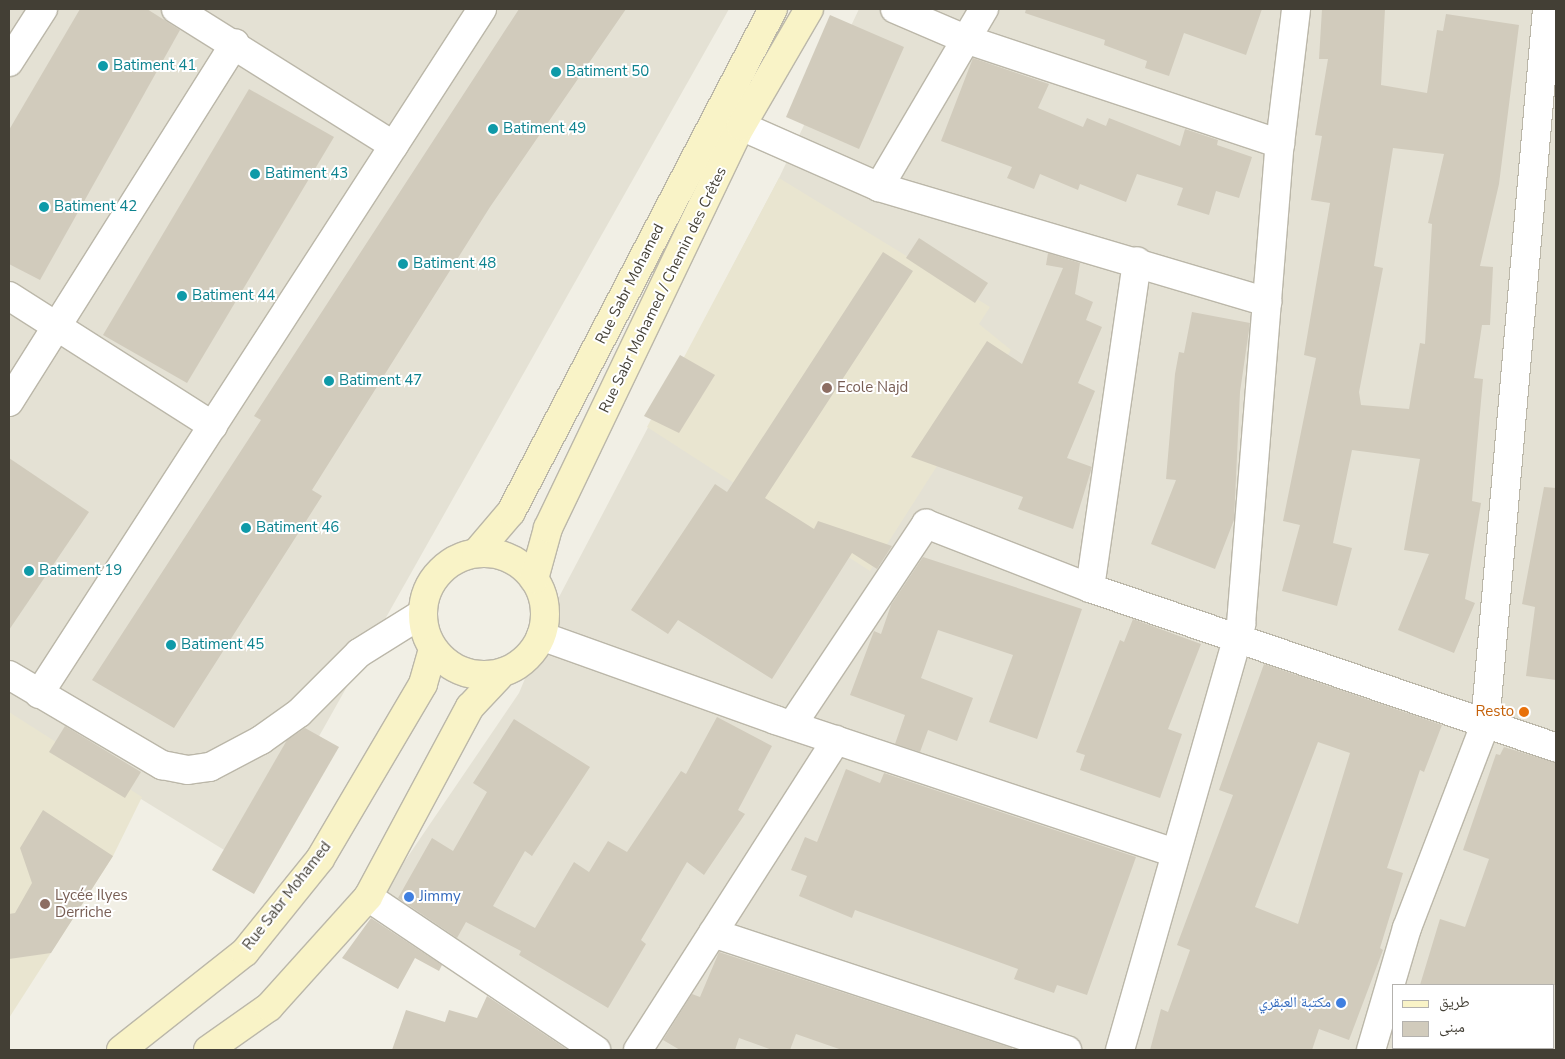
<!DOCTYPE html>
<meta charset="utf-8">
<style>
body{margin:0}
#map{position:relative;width:1565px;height:1059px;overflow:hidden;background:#f1efe5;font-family:"Nunito Sans","Noto Naskh Arabic",sans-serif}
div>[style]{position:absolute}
.residential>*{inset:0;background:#e4e1d4}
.education>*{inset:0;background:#e9e5d0}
.building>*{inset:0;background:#d1cbbc}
.roads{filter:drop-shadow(1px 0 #bbb7a9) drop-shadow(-1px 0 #bbb7a9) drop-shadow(0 1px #bbb7a9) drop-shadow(0 -1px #bbb7a9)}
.street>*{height:28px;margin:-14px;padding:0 14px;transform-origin:14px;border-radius:14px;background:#fff}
.secondary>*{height:28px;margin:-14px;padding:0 14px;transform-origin:14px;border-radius:14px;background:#f9f3c7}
.secondary>.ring{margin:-14px;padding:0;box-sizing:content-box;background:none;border:28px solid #f9f3c7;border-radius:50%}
.dots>*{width:14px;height:14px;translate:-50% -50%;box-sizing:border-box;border:2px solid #fff;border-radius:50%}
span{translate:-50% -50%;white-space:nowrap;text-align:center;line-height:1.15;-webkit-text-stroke:4px #fff;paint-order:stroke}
.culture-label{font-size:15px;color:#0d838f}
.left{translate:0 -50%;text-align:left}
.street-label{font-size:15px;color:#433f35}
.education-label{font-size:15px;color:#785e54}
.food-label{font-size:15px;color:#c56008}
.right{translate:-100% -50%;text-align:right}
.shop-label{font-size:15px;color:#366cbe}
.frame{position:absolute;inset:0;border:10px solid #433f35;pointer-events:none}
.legend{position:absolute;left:1392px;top:984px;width:162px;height:65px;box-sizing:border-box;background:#fff;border:1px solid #b4b2ae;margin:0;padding:6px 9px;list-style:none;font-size:15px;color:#433f35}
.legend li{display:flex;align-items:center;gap:10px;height:25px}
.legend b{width:25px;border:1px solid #b4b2ae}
</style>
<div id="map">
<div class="residential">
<i style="clip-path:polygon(9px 9px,729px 9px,247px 864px,9px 718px)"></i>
<i style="clip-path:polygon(evenodd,859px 9px,1556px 9px,1556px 1050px,594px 1050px,377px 902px,519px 693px,559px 597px,779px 178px,859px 9px,1394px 985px,1554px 985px,1554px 1048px,1394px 1048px,1394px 985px)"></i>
</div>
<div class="education">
<i style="clip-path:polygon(779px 178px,990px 307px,979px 324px,1011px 350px,870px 571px,647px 427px)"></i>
<i style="clip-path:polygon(9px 712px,142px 797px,113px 856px,9px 1018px)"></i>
</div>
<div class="building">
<i style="clip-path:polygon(80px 9px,147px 9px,180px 30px,40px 280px,9px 264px,9px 130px)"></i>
<i style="clip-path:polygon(519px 9px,626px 9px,490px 207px,312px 490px,322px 496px,174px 728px,92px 680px,261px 420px,254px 416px)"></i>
<i style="clip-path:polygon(1026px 9px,1262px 9px,1246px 55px,1184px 33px,1169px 76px,1145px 68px,1147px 61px,1104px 45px,1105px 40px,1025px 13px)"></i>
<i style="clip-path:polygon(evenodd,1322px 9px,1385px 9px,1381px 85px,1427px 93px,1437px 30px,1443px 31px,1446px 14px,1519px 25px,1499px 184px,1480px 266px,1493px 267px,1490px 325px,1482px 325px,1474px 378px,1483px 379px,1472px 501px,1481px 503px,1465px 599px,1475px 603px,1454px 653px,1398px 630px,1429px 554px,1404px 550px,1420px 459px,1352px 450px,1333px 543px,1352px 548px,1337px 606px,1282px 591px,1300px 525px,1283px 521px,1316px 358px,1304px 355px,1330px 203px,1311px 200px,1322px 136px,1315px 135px,1328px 59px,1319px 59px,1322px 9px,1393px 148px,1444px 154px,1428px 223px,1432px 224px,1425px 344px,1420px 343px,1409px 409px,1361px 405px,1359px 392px,1383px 268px,1374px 266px,1393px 148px)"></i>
<i style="clip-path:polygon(830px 15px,904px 47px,859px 149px,786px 117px)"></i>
<i style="clip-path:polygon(973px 58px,1049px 84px,1038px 108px,1083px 127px,1087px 118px,1106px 126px,1109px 118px,1180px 146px,1185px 129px,1218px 140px,1217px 145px,1252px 157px,1239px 198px,1216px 191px,1209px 215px,1177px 205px,1183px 188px,1137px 174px,1126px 202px,1080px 184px,1078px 190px,1040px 174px,1034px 189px,1007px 178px,1012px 167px,941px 141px)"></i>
<i style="clip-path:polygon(249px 89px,334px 137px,187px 383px,103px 335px)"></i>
<i style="clip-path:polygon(919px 238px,988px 283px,975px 303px,906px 258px)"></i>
<i style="clip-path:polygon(883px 252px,913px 271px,765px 498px,814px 529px,818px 521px,892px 546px,877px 569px,852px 553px,772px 679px,678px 620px,668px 634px,631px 610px,715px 484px,727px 492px)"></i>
<i style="clip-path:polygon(1048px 253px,1080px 263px,1075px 294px,1093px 302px,1086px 320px,1102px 327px,1078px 383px,1095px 391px,1067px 458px,1092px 467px,1073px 529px,1018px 509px,1023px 497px,911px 457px,987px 341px,1022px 364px,1063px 268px,1046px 265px)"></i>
<i style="clip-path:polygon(1192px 312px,1250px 323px,1240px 392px,1234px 520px,1215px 569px,1151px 544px,1176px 480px,1166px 479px,1175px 374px,1179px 352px,1184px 353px)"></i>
<i style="clip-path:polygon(680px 355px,715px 375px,679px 433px,644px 416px)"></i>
<i style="clip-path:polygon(9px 458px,89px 512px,9px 630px)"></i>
<i style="clip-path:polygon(1544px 487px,1556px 488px,1556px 680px,1526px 676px,1535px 607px,1522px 604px)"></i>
<i style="clip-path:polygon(923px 557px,1082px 609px,1037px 739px,989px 722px,1013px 655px,938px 630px,921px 678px,973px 698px,957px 741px,928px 730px,920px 752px,895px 744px,905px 715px,850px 695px,874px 631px,881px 634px,891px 605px)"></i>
<i style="clip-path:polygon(1133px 619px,1201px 644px,1168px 729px,1182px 734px,1160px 798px,1080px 770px,1085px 755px,1076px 752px,1120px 640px,1124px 642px)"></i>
<i style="clip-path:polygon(evenodd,1264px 664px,1442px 725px,1424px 772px,1420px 770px,1387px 868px,1403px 873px,1380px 948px,1383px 950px,1349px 1040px,1319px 1029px,1312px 1050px,1150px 1050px,1161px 1009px,1168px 1012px,1190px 950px,1177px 945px,1233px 795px,1219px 790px,1264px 664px,1318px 742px,1350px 753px,1298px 924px,1255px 907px,1318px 742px)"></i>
<i style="clip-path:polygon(717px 717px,772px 746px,738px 810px,745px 814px,704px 875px,687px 862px,641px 940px,646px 944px,608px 1008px,519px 955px,521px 951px,466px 922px,457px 938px,398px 898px,432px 838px,453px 851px,487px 792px,473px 783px,514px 719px,590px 767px,532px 856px,525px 851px,493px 906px,535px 928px,574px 862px,589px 872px,608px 841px,627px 852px,681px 771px,686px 774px)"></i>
<i style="clip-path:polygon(65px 726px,141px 772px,125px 798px,49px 752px)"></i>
<i style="clip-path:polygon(305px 728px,339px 747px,254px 894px,212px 870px,287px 740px)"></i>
<i style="clip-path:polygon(1504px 747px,1556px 763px,1556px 985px,1420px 985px,1440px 919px,1465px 927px,1489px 859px,1463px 850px,1496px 754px,1500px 755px)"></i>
<i style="clip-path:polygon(846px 769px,880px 783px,884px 773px,1136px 857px,1087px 995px,1057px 985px,1054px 993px,1014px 979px,1018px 969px,855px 910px,852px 918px,799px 896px,807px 876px,791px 870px,805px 837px,817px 842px)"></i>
<i style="clip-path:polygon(43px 810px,113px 856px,51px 953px,9px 959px,9px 914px,15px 913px,32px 883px,20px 848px)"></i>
<i style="clip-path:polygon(371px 918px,442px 965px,439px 971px,415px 958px,398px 989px,342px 958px)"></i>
<i style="clip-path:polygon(719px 952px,1012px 1048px,1012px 1050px,842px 1050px,796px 1034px,790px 1050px,772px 1050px,739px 1038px,735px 1050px,680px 1050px,663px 1040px,692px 994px,700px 997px)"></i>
<i style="clip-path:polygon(487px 996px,568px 1050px,392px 1050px,406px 1010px,445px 1022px,449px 1010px,477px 1018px)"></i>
</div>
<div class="roads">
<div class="street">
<i style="left:176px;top:9px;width:257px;rotate:32.1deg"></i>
<i style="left:895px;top:9px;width:76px;rotate:23.2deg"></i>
<i style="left:965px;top:39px;width:332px;rotate:18.4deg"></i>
<i style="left:9px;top:62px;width:63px;rotate:-57.3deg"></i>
<i style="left:741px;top:126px;width:151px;rotate:23.8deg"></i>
<i style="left:879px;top:187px;width:405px;rotate:16.5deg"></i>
<i style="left:879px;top:187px;width:207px;rotate:-59.5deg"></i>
<i style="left:9px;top:296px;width:242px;rotate:32.5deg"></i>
<i style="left:9px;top:402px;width:424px;rotate:-57.8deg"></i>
<i style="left:1090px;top:588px;width:330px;rotate:-81.8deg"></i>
<i style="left:541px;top:636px;width:249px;rotate:19.7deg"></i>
<i style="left:775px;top:720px;width:421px;rotate:18.4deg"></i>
<i style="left:9px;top:675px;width:178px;rotate:30.5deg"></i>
<i style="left:162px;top:765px;width:26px;rotate:11deg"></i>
<i style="left:188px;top:770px;width:22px;rotate:-8deg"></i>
<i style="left:210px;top:767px;width:58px;rotate:-27.9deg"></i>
<i style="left:261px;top:740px;width:47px;rotate:-35.4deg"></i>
<i style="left:299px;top:713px;width:85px;rotate:-45deg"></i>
<i style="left:359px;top:653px;width:72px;rotate:-31.9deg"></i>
<i style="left:39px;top:694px;width:816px;rotate:-57.11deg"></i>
<i style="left:792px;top:725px;width:242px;rotate:-56.3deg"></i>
<i style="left:926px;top:524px;width:176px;rotate:21.3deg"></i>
<i style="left:1090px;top:588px;width:493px;rotate:18.9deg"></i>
<i style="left:368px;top:897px;width:275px;rotate:33.9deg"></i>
<i style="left:713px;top:933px;width:373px;rotate:18.3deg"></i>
<i style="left:638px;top:1050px;width:368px;rotate:-57.4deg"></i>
<i style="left:1120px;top:1050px;width:443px;rotate:-74.1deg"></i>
<i style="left:1241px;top:624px;width:482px;rotate:-85.4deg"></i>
<i style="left:1280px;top:144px;width:136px;rotate:-83.2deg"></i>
<i style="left:1371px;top:1050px;width:127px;rotate:-73.6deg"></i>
<i style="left:1407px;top:928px;width:217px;rotate:-69deg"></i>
<i style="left:1485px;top:725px;width:719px;rotate:-85.05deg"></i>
</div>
<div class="secondary">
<i class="ring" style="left:423px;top:553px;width:94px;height:94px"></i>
<i style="left:476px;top:553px;width:54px;rotate:-49.5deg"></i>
<i style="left:511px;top:512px;width:567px;rotate:-62.49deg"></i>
<i style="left:534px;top:579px;width:53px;rotate:-74.6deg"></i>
<i style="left:548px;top:528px;width:446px;rotate:-64.4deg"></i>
<i style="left:741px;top:126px;width:135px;rotate:-59.8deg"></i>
<i style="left:121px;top:1050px;width:158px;rotate:-38.3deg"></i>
<i style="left:245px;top:952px;width:119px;rotate:-51.1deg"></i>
<i style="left:320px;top:859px;width:203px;rotate:-59.5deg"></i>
<i style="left:423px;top:684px;width:35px;rotate:-74deg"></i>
<i style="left:208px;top:1050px;width:75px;rotate:-35.2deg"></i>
<i style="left:269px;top:1007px;width:148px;rotate:-48deg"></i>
<i style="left:368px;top:897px;width:216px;rotate:-61.8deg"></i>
<i style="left:470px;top:707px;width:42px;rotate:-46.9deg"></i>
</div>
</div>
<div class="dots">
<i style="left:103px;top:66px;background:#0f9aa8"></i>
<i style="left:556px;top:72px;background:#0f9aa8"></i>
<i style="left:493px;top:129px;background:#0f9aa8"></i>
<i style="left:255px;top:174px;background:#0f9aa8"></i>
<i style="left:44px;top:207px;background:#0f9aa8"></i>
<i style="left:403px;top:264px;background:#0f9aa8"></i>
<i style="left:182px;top:296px;background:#0f9aa8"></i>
<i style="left:329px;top:381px;background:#0f9aa8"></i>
<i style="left:827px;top:388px;background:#8d6e63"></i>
<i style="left:246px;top:528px;background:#0f9aa8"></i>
<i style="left:29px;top:571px;background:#0f9aa8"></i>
<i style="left:171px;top:645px;background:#0f9aa8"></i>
<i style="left:1524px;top:712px;background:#e8710a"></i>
<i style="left:409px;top:897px;background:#3f7fe0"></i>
<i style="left:45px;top:904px;background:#8d6e63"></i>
<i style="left:1341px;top:1003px;background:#3f7fe0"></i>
</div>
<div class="culture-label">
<span class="left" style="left:113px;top:66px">Batiment 41</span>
<span class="left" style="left:566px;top:72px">Batiment 50</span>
<span class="left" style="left:503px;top:129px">Batiment 49</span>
<span class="left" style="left:265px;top:174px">Batiment 43</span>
<span class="left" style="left:54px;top:207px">Batiment 42</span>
<span class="left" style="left:413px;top:264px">Batiment 48</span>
<span class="left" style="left:192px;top:296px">Batiment 44</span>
<span class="left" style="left:339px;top:381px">Batiment 47</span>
<span class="left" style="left:256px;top:528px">Batiment 46</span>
<span class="left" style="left:39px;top:571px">Batiment 19</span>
<span class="left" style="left:181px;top:645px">Batiment 45</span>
</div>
<div class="street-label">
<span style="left:630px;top:284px;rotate:-63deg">Rue Sabr Mohamed</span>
<span style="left:663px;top:290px;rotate:-64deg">Rue Sabr Mohamed / Chemin des Crêtes</span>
<span style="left:287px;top:896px;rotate:-52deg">Rue Sabr Mohamed</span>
</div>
<div class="education-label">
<span class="left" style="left:837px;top:388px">Ecole Najd</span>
<span class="left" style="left:55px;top:904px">Lycée Ilyes<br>Derriche</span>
</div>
<div class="food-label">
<span class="right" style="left:1514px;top:712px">Resto</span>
</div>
<div class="shop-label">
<span class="left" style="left:419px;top:897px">Jimmy</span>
<span class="right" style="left:1331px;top:1003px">مكتبة العبقري</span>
</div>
<div class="frame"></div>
<ul class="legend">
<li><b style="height:6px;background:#f9f3c7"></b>طريق</li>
<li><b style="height:14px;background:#d1cbbc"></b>مبنى</li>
</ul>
</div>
